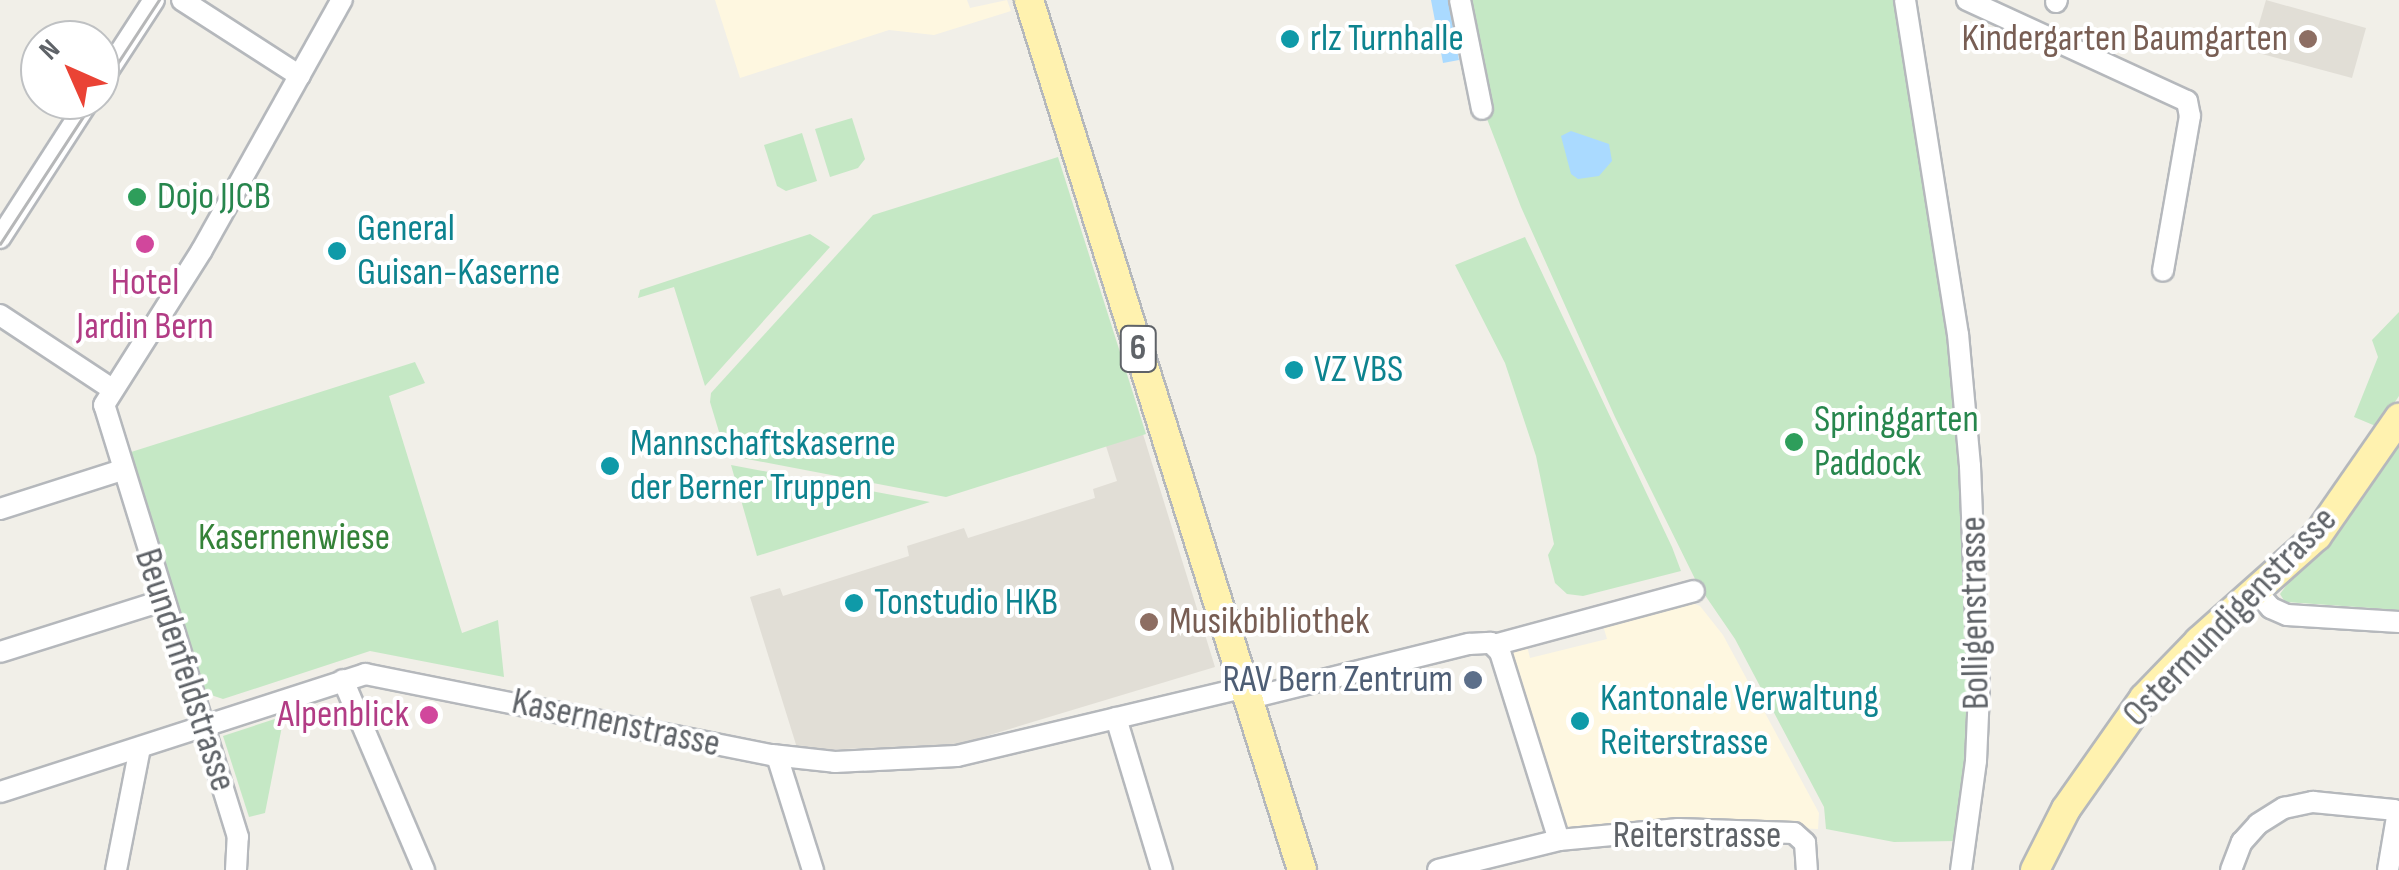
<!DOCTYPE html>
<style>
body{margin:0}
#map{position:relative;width:2399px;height:870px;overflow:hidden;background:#f1efe8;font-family:"Sofia Sans Condensed",sans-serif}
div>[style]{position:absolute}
.commercial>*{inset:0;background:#fef7e0}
.education>*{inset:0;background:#e1ded6}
.green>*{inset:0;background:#c5e8c5}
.water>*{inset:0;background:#aadaff}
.roads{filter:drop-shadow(2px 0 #b5b8bc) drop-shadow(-2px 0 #b5b8bc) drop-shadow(0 2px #b5b8bc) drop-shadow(0 -2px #b5b8bc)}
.minor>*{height:20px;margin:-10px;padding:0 10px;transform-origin:10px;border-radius:10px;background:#fff}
.major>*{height:28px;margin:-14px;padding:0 14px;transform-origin:14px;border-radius:14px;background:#fff2af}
.tram>*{height:2.5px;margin:-1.25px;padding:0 1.25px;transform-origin:1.25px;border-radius:1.25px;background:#b6b7b8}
.dots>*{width:28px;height:28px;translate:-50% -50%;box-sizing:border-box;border:5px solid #fff;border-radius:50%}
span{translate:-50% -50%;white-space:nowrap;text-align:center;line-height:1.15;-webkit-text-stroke:8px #fff;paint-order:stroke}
.shield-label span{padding:2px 8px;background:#fff;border:2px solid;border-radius:8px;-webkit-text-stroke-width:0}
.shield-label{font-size:35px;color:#5f6368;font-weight:700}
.culture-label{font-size:38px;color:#0d838f}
.left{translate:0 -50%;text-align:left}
.education-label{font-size:38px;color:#785e54}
.right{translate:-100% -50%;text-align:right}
.leisure-label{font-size:38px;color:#27864d}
.hotel-label{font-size:38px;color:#b23c85}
.park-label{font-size:38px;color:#348238}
.street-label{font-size:38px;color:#5f6368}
.service-label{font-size:38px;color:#4e5e75}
.north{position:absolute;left:20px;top:20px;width:100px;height:100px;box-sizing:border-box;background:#fff;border:2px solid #bfc1c3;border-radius:50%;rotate:315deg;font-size:28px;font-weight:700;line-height:40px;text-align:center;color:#5f6368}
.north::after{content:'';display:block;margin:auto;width:35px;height:45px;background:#ea4335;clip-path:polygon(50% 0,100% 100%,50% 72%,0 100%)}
</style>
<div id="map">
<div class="commercial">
<i style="clip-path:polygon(715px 0,967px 0,970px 8px,1007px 0,1011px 11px,934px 35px,889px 30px,740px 78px)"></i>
<i style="clip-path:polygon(evenodd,1685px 600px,1700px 606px,1723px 635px,1819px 813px,1818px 829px,1678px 823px,1564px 833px,1506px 656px,1517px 651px,1525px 640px,1685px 600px,1602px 622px,1607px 639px,1530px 658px,1526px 642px,1602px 622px)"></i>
</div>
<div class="education">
<i style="clip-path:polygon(2266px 0,2366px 28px,2352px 78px,2251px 51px)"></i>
<i style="clip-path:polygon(1143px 434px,1215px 667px,960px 744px,798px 751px,750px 597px,780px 588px,783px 596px,909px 556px,907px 546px,964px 528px,968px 538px,1095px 498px,1093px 489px,1117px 481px,1106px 446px)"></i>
</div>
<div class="green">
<i style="clip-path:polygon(1462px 0,1897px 0,1951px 332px,1971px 616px,1968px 759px,1957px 841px,1894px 842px,1826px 829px,1824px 807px,1735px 639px,1698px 585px,1615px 417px,1521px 207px,1482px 106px)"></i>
<i style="clip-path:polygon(852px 118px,865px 159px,858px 168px,830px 177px,815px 129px)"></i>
<i style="clip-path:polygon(802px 133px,817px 181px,786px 191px,777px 186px,764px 145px)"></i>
<i style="clip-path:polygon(1058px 157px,1146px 434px,946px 497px,726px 455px,710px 402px,711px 393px,873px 215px)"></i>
<i style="clip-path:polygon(810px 234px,830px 247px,705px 386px,674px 287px,638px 298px,640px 290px)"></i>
<i style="clip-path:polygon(1525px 237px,1672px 547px,1681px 571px,1583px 596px,1567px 594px,1555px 583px,1548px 555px,1554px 544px,1536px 456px,1505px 363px,1455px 265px)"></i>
<i style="clip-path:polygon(2399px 312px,2399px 396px,2378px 427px,2354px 417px,2378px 357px,2372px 340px)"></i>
<i style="clip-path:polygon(415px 362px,425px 383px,389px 396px,462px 633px,498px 620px,504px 677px,370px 651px,223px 699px,211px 695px,204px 688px,128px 453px)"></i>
<i style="clip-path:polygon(2399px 434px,2399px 610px,2285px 602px,2280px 594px,2289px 582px,2287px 579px)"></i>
<i style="clip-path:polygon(731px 465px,930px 502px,757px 556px)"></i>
<i style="clip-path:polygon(284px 716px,265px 813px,249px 817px,223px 736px)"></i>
</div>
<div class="water">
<i style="clip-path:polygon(1431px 0,1448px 0,1459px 60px,1443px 63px)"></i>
<i style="clip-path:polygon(1571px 131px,1609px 144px,1612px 161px,1599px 176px,1578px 179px,1571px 174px,1561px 136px)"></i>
</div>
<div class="roads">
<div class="minor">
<i style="left:182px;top:0;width:140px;rotate:32.8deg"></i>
<i style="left:1460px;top:0;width:111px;rotate:78.6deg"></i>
<i style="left:1905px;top:0;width:338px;rotate:81deg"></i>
<i style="left:1958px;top:334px;width:133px;rotate:84.8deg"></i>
<i style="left:1970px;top:466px;width:226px;rotate:87.7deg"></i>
<i style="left:1979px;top:692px;width:69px;rotate:92.5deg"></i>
<i style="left:1976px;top:761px;width:110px;rotate:97.8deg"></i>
<i style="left:1967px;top:0;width:242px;rotate:24.7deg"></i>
<i style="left:2187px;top:101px;width:15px;rotate:79deg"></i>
<i style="left:2190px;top:116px;width:157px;rotate:99.9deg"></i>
<i style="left:2056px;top:2px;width:2px;rotate:-63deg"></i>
<i style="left:100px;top:83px;width:99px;rotate:-57deg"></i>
<i style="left:0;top:238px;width:164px;rotate:-57.2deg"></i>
<i style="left:0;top:315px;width:134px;rotate:33.5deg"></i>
<i style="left:0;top:509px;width:128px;rotate:-17.7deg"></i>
<i style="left:2257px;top:592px;width:21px;rotate:49deg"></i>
<i style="left:2271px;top:608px;width:17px;rotate:24deg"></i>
<i style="left:2287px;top:615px;width:112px;rotate:3.6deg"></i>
<i style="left:1494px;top:645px;width:207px;rotate:-15.1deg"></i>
<i style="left:0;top:652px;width:170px;rotate:-17.5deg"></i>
<i style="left:343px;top:680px;width:207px;rotate:66.9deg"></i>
<i style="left:1246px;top:699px;width:230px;rotate:-13.9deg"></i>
<i style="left:1469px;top:644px;width:22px;rotate:-3deg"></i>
<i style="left:1491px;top:643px;width:13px;rotate:45deg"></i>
<i style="left:1500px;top:652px;width:197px;rotate:72.6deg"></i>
<i style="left:1116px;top:718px;width:159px;rotate:73.2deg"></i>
<i style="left:777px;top:756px;width:120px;rotate:72.5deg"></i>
<i style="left:0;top:792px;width:384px;rotate:-17.9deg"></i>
<i style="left:365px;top:674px;width:415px;rotate:11.3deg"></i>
<i style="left:772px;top:755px;width:63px;rotate:6.3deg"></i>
<i style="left:835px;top:762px;width:122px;rotate:-2.8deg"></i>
<i style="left:957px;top:756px;width:294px;rotate:-13.4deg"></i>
<i style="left:116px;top:870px;width:124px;rotate:-78.9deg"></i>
<i style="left:236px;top:870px;width:33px;rotate:-87deg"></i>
<i style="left:238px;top:837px;width:452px;rotate:-107.2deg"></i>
<i style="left:104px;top:405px;width:183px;rotate:-57.7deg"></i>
<i style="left:202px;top:250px;width:287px;rotate:-60.8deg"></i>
<i style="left:1438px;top:870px;width:125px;rotate:-13.9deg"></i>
<i style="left:1559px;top:840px;width:120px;rotate:-5.3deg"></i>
<i style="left:1678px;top:829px;width:116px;rotate:2deg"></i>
<i style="left:1794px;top:833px;width:15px;rotate:42deg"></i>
<i style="left:1805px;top:843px;width:27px;rotate:86deg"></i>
<i style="left:2231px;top:870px;width:30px;rotate:-69deg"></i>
<i style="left:2242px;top:842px;width:24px;rotate:-48deg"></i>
<i style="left:2258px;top:824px;width:31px;rotate:-32deg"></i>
<i style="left:2284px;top:808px;width:30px;rotate:-12deg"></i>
<i style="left:2313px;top:802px;width:81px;rotate:5.6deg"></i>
<i style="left:2394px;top:810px;width:8px;rotate:67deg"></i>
<i style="left:2397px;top:817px;width:54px;rotate:99.6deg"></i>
</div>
<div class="major">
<i style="left:1029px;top:0;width:912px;rotate:72.58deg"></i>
<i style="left:2035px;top:870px;width:68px;rotate:-63.1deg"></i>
<i style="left:2066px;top:809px;width:136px;rotate:-54.9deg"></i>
<i style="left:2144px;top:698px;width:79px;rotate:-46deg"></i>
<i style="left:2199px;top:641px;width:158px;rotate:-41.7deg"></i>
<i style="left:2317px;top:536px;width:144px;rotate:-55.2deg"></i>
</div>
</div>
<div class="tram">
<i style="left:100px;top:90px;width:108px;rotate:-56.8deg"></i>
<i style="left:0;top:244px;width:172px;rotate:-56.9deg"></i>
</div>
<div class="dots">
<i style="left:1290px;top:39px;background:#0f9aa8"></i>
<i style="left:2308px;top:39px;background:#8d6e63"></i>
<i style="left:137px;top:197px;background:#2e9e5b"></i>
<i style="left:145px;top:244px;background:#d1479c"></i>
<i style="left:337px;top:251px;background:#0f9aa8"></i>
<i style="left:1294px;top:370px;background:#0f9aa8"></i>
<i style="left:1794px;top:442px;background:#2e9e5b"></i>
<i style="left:610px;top:466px;background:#0f9aa8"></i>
<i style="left:854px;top:603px;background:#0f9aa8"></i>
<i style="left:1149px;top:622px;background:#8d6e63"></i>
<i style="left:1473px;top:680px;background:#5c6f8a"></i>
<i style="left:429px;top:715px;background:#d1479c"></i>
<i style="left:1580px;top:721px;background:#0f9aa8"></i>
</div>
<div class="shield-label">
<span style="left:1138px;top:349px">6</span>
</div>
<div class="culture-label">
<span class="left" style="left:1310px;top:39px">rlz Turnhalle</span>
<span class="left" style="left:357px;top:251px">General<br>Guisan-Kaserne</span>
<span class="left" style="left:1314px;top:370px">VZ VBS</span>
<span class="left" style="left:630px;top:466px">Mannschaftskaserne<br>der Berner Truppen</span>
<span class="left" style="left:874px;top:603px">Tonstudio HKB</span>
<span class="left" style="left:1600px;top:721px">Kantonale Verwaltung<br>Reiterstrasse</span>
</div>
<div class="education-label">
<span class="right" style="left:2288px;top:39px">Kindergarten Baumgarten</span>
<span class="left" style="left:1169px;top:622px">Musikbibliothek</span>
</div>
<div class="leisure-label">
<span class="left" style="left:157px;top:197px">Dojo JJCB</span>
<span class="left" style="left:1814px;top:442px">Springgarten<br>Paddock</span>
</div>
<div class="hotel-label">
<span style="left:145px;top:305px">Hotel<br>Jardin Bern</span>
<span class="right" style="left:409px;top:715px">Alpenblick</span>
</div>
<div class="park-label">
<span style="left:294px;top:538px">Kasernenwiese</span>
</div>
<div class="street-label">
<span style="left:1975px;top:613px;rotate:-91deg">Bolligenstrasse</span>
<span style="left:2230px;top:617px;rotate:-46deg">Ostermundigenstrasse</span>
<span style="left:185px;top:670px;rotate:72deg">Beundenfeldstrasse</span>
<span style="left:616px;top:723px;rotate:12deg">Kasernenstrasse</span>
<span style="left:1697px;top:836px">Reiterstrasse</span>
</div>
<div class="service-label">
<span class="right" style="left:1453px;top:680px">RAV Bern Zentrum</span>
</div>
<div class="north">N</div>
</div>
